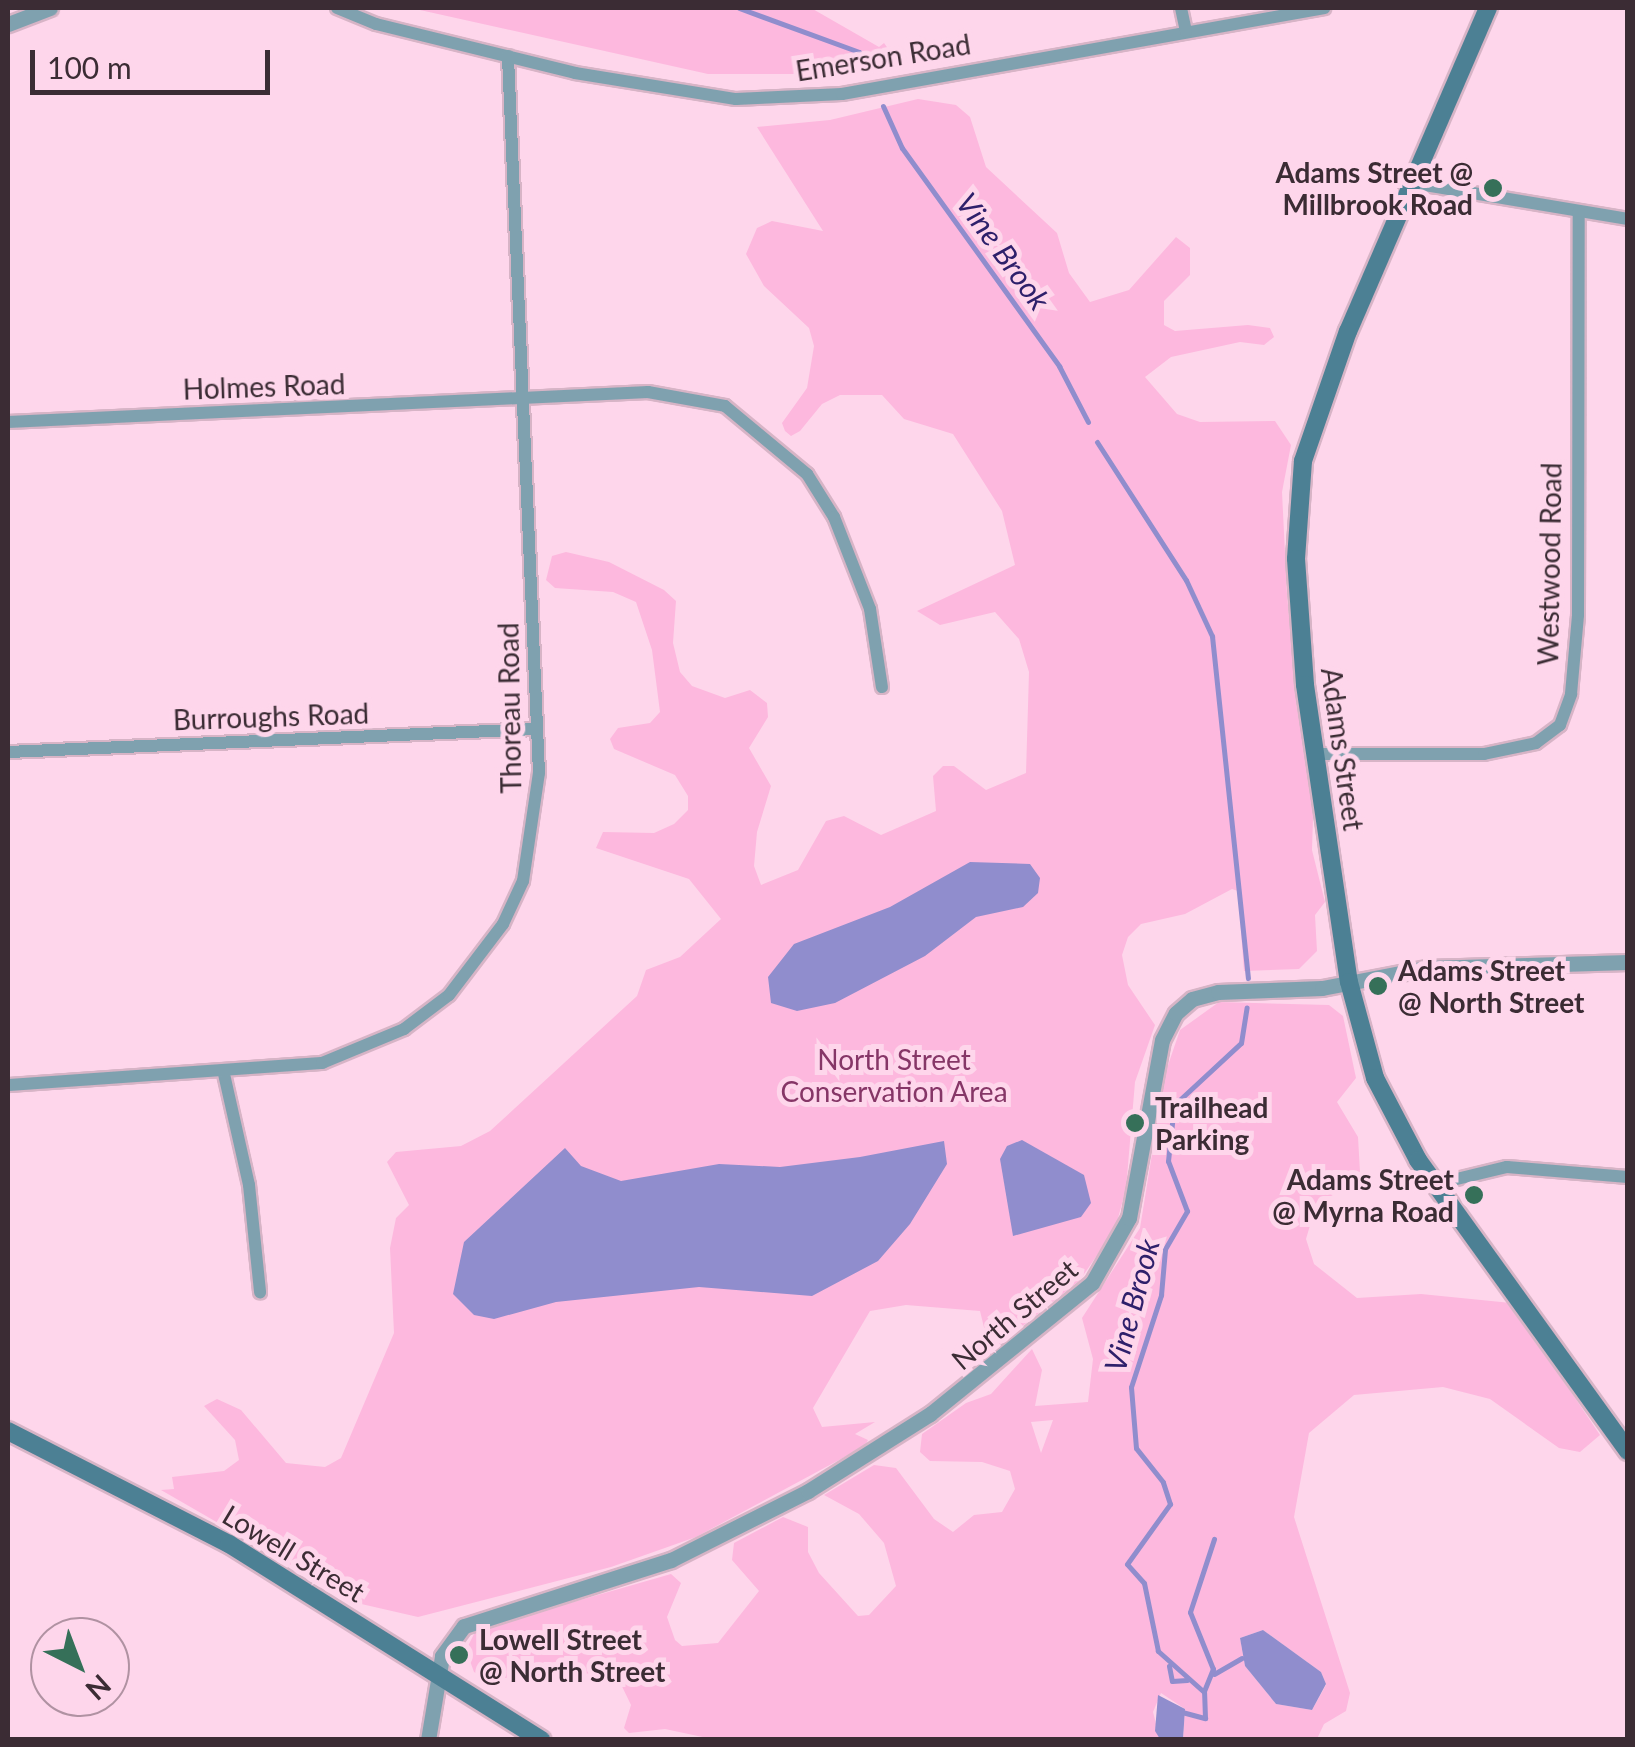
<!DOCTYPE html>
<style>
body{margin:0}
#map{position:relative;width:1635px;height:1747px;overflow:hidden;background:#fed6eb;font-family:Lato,sans-serif}
div>[style]{position:absolute}
.green>*{inset:0;background:#fdb8de}
.water>*{inset:0;background:#908dcd}
.stream>*{height:5px;margin:-2.5px;padding:0 2.5px;transform-origin:2.5px;border-radius:2.5px;background:#908dcd}
.roads{filter:drop-shadow(2px 0 #d7b4c6) drop-shadow(-2px 0 #d7b4c6) drop-shadow(0 2px #d7b4c6) drop-shadow(0 -2px #d7b4c6)}
.minor>*{height:12px;margin:-6px;padding:0 6px;transform-origin:6px;border-radius:6px;background:#7fa1af}
.tertiary>*{height:15px;margin:-7.5px;padding:0 7.5px;transform-origin:7.5px;border-radius:7.5px;background:#7fa1af}
.secondary>*{height:18px;margin:-9px;padding:0 9px;transform-origin:9px;border-radius:9px;background:#4c8094}
.dots>*{width:28px;height:28px;translate:-50% -50%;box-sizing:border-box;border:5px solid #fed6eb;border-radius:50%}
span{translate:-50% -50%;white-space:nowrap;text-align:center;line-height:1.15;-webkit-text-stroke:10px #fed6eb;paint-order:stroke}
.street-label{font-size:28px;color:#3b2c34}
.poi-label{font-size:28px;color:#3b2c34;font-weight:700}
.right{translate:-100% -50%;text-align:right}
.left{translate:0 -50%;text-align:left}
.park-label{font-size:28px;color:#863667}
.water-label{font-size:30px;color:#2e206b;font-style:italic}
.frame{position:absolute;inset:0;border:10px solid #3b2c34;pointer-events:none}
.north{position:absolute;left:30px;top:1617px;width:100px;height:100px;box-sizing:border-box;background:#fed6eb;border:2px solid #b092a2;border-radius:50%;rotate:138deg;font-size:28px;font-weight:700;line-height:40px;text-align:center;color:#3b2c34}
.north::after{content:'';display:block;margin:auto;width:35px;height:45px;background:#367059;clip-path:polygon(50% 0,100% 100%,50% 72%,0 100%)}
.scale{position:absolute;left:30px;top:50px;width:240px;height:45px;box-sizing:border-box;border:5px solid #3b2c34;border-top:0;padding-left:12px;font-size:30px;line-height:35px;white-space:nowrap;color:#3b2c34;-webkit-text-stroke:8px #fed6eb;paint-order:stroke}
</style>
<div id="map">
<div class="green">
<i style="clip-path:polygon(411px 8px,811px 8px,879px 47px,884px 43px,894px 57px,793px 74px,708px 74px)"></i>
<i style="clip-path:polygon(918px 99px,956px 105px,970px 117px,986px 167px,1057px 233px,1069px 273px,1090px 302px,1129px 290px,1176px 237px,1190px 248px,1190px 275px,1164px 301px,1164px 325px,1175px 331px,1248px 325px,1270px 328px,1274px 337px,1264px 345px,1240px 342px,1171px 357px,1145px 377px,1177px 414px,1200px 422px,1275px 421px,1291px 445px,1282px 492px,1287px 594px,1297px 708px,1314px 787px,1312px 850px,1325px 902px,1315px 915px,1317px 951px,1299px 969px,1244px 971px,1238px 891px,1232px 889px,1185px 914px,1141px 924px,1128px 937px,1122px 955px,1128px 985px,1155px 1025px,1135px 1082px,1126px 1189px,1115px 1229px,1080px 1280px,990px 1352px,980px 1311px,906px 1305px,870px 1311px,813px 1408px,822px 1427px,875px 1422px,855px 1434px,868px 1440px,865px 1446px,696px 1537px,611px 1567px,418px 1617px,357px 1603px,161px 1490px,174px 1489px,172px 1477px,224px 1471px,239px 1460px,235px 1440px,204px 1406px,217px 1399px,241px 1410px,286px 1463px,325px 1467px,341px 1458px,394px 1333px,390px 1248px,396px 1218px,409px 1205px,387px 1162px,396px 1152px,461px 1146px,490px 1131px,637px 996px,646px 970px,680px 957px,721px 919px,689px 879px,596px 848px,603px 832px,654px 833px,674px 824px,688px 810px,688px 796px,675px 775px,614px 749px,610px 739px,618px 728px,650px 723px,660px 712px,652px 650px,636px 602px,613px 592px,555px 588px,546px 580px,552px 556px,566px 552px,609px 562px,664px 590px,676px 601px,673px 643px,680px 672px,692px 686px,725px 698px,750px 690px,767px 703px,768px 717px,749px 748px,771px 786px,757px 832px,754px 866px,761px 885px,798px 870px,826px 821px,844px 816px,881px 835px,936px 811px,933px 776px,943px 766px,954px 766px,986px 790px,1026px 773px,1029px 672px,1019px 639px,995px 612px,940px 625px,917px 611px,1015px 565px,1002px 511px,953px 434px,904px 419px,882px 395px,840px 395px,822px 404px,800px 431px,791px 436px,785px 431px,782px 423px,807px 388px,814px 346px,809px 328px,764px 286px,746px 254px,757px 228px,772px 221px,823px 231px,757px 127px,830px 120px)"></i>
<i style="clip-path:polygon(evenodd,1219px 1002px,1329px 1005px,1343px 1016px,1356px 1078px,1337px 1102px,1358px 1137px,1360px 1172px,1358px 1180px,1316px 1205px,1306px 1239px,1314px 1264px,1357px 1298px,1421px 1294px,1511px 1303px,1600px 1435px,1580px 1452px,1559px 1448px,1490px 1399px,1443px 1387px,1354px 1395px,1309px 1433px,1294px 1517px,1350px 1693px,1346px 1711px,1324px 1724px,1317px 1739px,1183px 1739px,1185px 1709px,1161px 1693px,1153px 1712px,1160px 1739px,712px 1739px,665px 1729px,629px 1733px,624px 1728px,631px 1705px,615px 1672px,486px 1679px,474px 1672px,466px 1650px,476px 1630px,671px 1574px,681px 1583px,667px 1617px,675px 1640px,682px 1646px,718px 1643px,759px 1591px,732px 1560px,734px 1543px,783px 1517px,808px 1527px,808px 1552px,819px 1573px,858px 1616px,869px 1615px,896px 1586px,884px 1543px,859px 1514px,824px 1495px,874px 1465px,896px 1468px,934px 1519px,953px 1532px,974px 1515px,1002px 1512px,1015px 1489px,1010px 1471px,982px 1462px,930px 1461px,920px 1452px,922px 1434px,966px 1403px,991px 1394px,1032px 1349px,1042px 1370px,1035px 1406px,1088px 1402px,1093px 1359px,1082px 1318px,1140px 1228px,1165px 1074px,1180px 1030px,1219px 1002px,1053px 1420px,1041px 1453px,1031px 1422px,1053px 1420px,1219px 1002px,1263px 1630px,1321px 1672px,1326px 1685px,1312px 1710px,1276px 1704px,1245px 1666px,1240px 1638px,1263px 1630px)"></i>
</div>
<div class="water">
<i style="clip-path:polygon(970px 862px,1030px 864px,1040px 878px,1038px 893px,1023px 907px,976px 917px,925px 956px,835px 1003px,797px 1011px,771px 1003px,768px 977px,794px 944px,890px 907px)"></i>
<i style="clip-path:polygon(1022px 1140px,1084px 1175px,1091px 1203px,1081px 1217px,1013px 1236px,1000px 1159px,1007px 1146px)"></i>
<i style="clip-path:polygon(944px 1141px,947px 1164px,910px 1224px,878px 1261px,812px 1296px,699px 1287px,556px 1302px,494px 1319px,474px 1315px,453px 1294px,464px 1242px,565px 1148px,581px 1166px,621px 1181px,719px 1164px,780px 1167px,860px 1157px)"></i>
<i style="clip-path:polygon(1263px 1630px,1321px 1672px,1326px 1684px,1312px 1710px,1276px 1704px,1245px 1666px,1240px 1638px)"></i>
<i style="clip-path:polygon(1158px 1695px,1185px 1709px,1183px 1739px,1160px 1739px,1155px 1731px)"></i>
</div>
<div class="stream">
<i style="left:739px;top:8px;width:128px;rotate:20.1deg"></i>
<i style="left:859px;top:52px;width:19px;rotate:65deg"></i>
<i style="left:883px;top:106px;width:46px;rotate:65.7deg"></i>
<i style="left:902px;top:148px;width:269px;rotate:54.2deg"></i>
<i style="left:1059px;top:366px;width:63px;rotate:62.6deg"></i>
<i style="left:1097px;top:442px;width:164px;rotate:57.2deg"></i>
<i style="left:1186px;top:580px;width:62px;rotate:65.1deg"></i>
<i style="left:1212px;top:636px;width:344px;rotate:84deg"></i>
<i style="left:1169px;top:1666px;width:15px;rotate:79deg"></i>
<i style="left:1172px;top:1681px;width:15px;rotate:-4deg"></i>
<i style="left:1214px;top:1674px;width:32px;rotate:-30deg"></i>
<i style="left:1204px;top:1691px;width:24px;rotate:-68deg"></i>
<i style="left:1213px;top:1669px;width:61px;rotate:-112deg"></i>
<i style="left:1190px;top:1612px;width:77px;rotate:-71.8deg"></i>
<i style="left:1182px;top:1712px;width:24px;rotate:15deg"></i>
<i style="left:1205px;top:1718px;width:26px;rotate:-92deg"></i>
<i style="left:1204px;top:1692px;width:62px;rotate:-138.3deg"></i>
<i style="left:1158px;top:1651px;width:69px;rotate:-101.6deg"></i>
<i style="left:1144px;top:1583px;width:25px;rotate:-132deg"></i>
<i style="left:1127px;top:1564px;width:74px;rotate:-54.4deg"></i>
<i style="left:1170px;top:1504px;width:23px;rotate:-108deg"></i>
<i style="left:1163px;top:1482px;width:43px;rotate:-128.5deg"></i>
<i style="left:1136px;top:1448px;width:61px;rotate:-94.7deg"></i>
<i style="left:1131px;top:1387px;width:97px;rotate:-71.9deg"></i>
<i style="left:1161px;top:1295px;width:46px;rotate:-85deg"></i>
<i style="left:1165px;top:1249px;width:44px;rotate:-59.9deg"></i>
<i style="left:1187px;top:1211px;width:53px;rotate:-110.8deg"></i>
<i style="left:1168px;top:1161px;width:56px;rotate:-83.9deg"></i>
<i style="left:1174px;top:1105px;width:91px;rotate:-42.8deg"></i>
<i style="left:1241px;top:1043px;width:36px;rotate:-81deg"></i>
</div>
<div class="roads">
<div class="minor">
<i style="left:337px;top:8px;width:42px;rotate:22.3deg"></i>
<i style="left:376px;top:24px;width:205px;rotate:13.8deg"></i>
<i style="left:575px;top:73px;width:163px;rotate:9.2deg"></i>
<i style="left:736px;top:99px;width:106px;rotate:-2.7deg"></i>
<i style="left:842px;top:94px;width:490px;rotate:-10.1deg"></i>
<i style="left:1181px;top:8px;width:24px;rotate:78deg"></i>
<i style="left:1413px;top:183px;width:218px;rotate:9.5deg"></i>
<i style="left:8px;top:422px;width:641px;rotate:-2.68deg"></i>
<i style="left:648px;top:392px;width:78px;rotate:10.3deg"></i>
<i style="left:725px;top:406px;width:107px;rotate:39.7deg"></i>
<i style="left:807px;top:474px;width:51px;rotate:57.9deg"></i>
<i style="left:834px;top:517px;width:99px;rotate:68.6deg"></i>
<i style="left:870px;top:609px;width:79px;rotate:81.3deg"></i>
<i style="left:8px;top:752px;width:529px;rotate:-2.49deg"></i>
<i style="left:1316px;top:754px;width:168px"></i>
<i style="left:1484px;top:754px;width:53px;rotate:-11.9deg"></i>
<i style="left:1536px;top:743px;width:30px;rotate:-37deg"></i>
<i style="left:1560px;top:725px;width:33px;rotate:-70deg"></i>
<i style="left:1571px;top:694px;width:79px;rotate:-84.9deg"></i>
<i style="left:1578px;top:615px;width:404px;rotate:-89.9deg"></i>
<i style="left:224px;top:1074px;width:114px;rotate:77.3deg"></i>
<i style="left:249px;top:1185px;width:108px;rotate:84.1deg"></i>
<i style="left:8px;top:1085px;width:315px;rotate:-4deg"></i>
<i style="left:322px;top:1063px;width:89px;rotate:-22.5deg"></i>
<i style="left:404px;top:1029px;width:56px;rotate:-37.1deg"></i>
<i style="left:449px;top:995px;width:89px;rotate:-52.7deg"></i>
<i style="left:503px;top:924px;width:47px;rotate:-65.1deg"></i>
<i style="left:523px;top:881px;width:109px;rotate:-81.6deg"></i>
<i style="left:539px;top:773px;width:718px;rotate:-92.48deg"></i>
<i style="left:1436px;top:1184px;width:73px;rotate:-13.5deg"></i>
<i style="left:1507px;top:1167px;width:121px;rotate:4.7deg"></i>
</div>
<div class="tertiary">
<i style="left:8px;top:24px;width:45px;rotate:-20.9deg"></i>
<i style="left:428px;top:1740px;width:85px;rotate:-80.5deg"></i>
<i style="left:442px;top:1656px;width:37px;rotate:-54deg"></i>
<i style="left:464px;top:1626px;width:217px;rotate:-17.7deg"></i>
<i style="left:671px;top:1560px;width:153px;rotate:-26.7deg"></i>
<i style="left:808px;top:1491px;width:144px;rotate:-32.3deg"></i>
<i style="left:930px;top:1414px;width:208px;rotate:-39deg"></i>
<i style="left:1092px;top:1283px;width:75px;rotate:-60.4deg"></i>
<i style="left:1129px;top:1218px;width:181px;rotate:-79.5deg"></i>
<i style="left:1162px;top:1040px;width:30px;rotate:-63deg"></i>
<i style="left:1176px;top:1013px;width:21px;rotate:-41deg"></i>
<i style="left:1192px;top:999px;width:27px;rotate:-15deg"></i>
<i style="left:1218px;top:992px;width:104px;rotate:-2.2deg"></i>
<i style="left:1322px;top:988px;width:107px;rotate:-10.8deg"></i>
<i style="left:1427px;top:968px;width:201px;rotate:-1.7deg"></i>
</div>
<div class="secondary">
<i style="left:1488px;top:8px;width:352px;rotate:113.4deg"></i>
<i style="left:1348px;top:331px;width:138px;rotate:109.1deg"></i>
<i style="left:1303px;top:461px;width:98px;rotate:94.1deg"></i>
<i style="left:1296px;top:559px;width:126px;rotate:85.9deg"></i>
<i style="left:1305px;top:685px;width:300px;rotate:81.6deg"></i>
<i style="left:1349px;top:982px;width:99px;rotate:74.8deg"></i>
<i style="left:1375px;top:1078px;width:93px;rotate:62.3deg"></i>
<i style="left:1418px;top:1160px;width:359px;rotate:54.2deg"></i>
<i style="left:8px;top:1431px;width:248px;rotate:27.1deg"></i>
<i style="left:229px;top:1544px;width:369px;rotate:32.1deg"></i>
</div>
</div>
<div class="dots">
<i style="left:1493px;top:188px;background:#367059"></i>
<i style="left:1378px;top:986px;background:#367059"></i>
<i style="left:1135px;top:1123px;background:#367059"></i>
<i style="left:1474px;top:1195px;background:#367059"></i>
<i style="left:459px;top:1655px;background:#367059"></i>
</div>
<div class="street-label">
<span style="left:883px;top:57px;rotate:-9deg">Emerson Road</span>
<span style="left:264px;top:386px;rotate:-2deg">Holmes Road</span>
<span style="left:1549px;top:564px;rotate:-89deg">Westwood Road</span>
<span style="left:509px;top:708px;rotate:-91deg">Thoreau Road</span>
<span style="left:271px;top:716px;rotate:-2deg">Burroughs Road</span>
<span style="left:1343px;top:749px;rotate:82deg">Adams Street</span>
<span style="left:1014px;top:1314px;rotate:-40deg">North Street</span>
<span style="left:294px;top:1553px;rotate:31deg">Lowell Street</span>
</div>
<div class="poi-label">
<span class="right" style="left:1473px;top:188px">Adams Street @<br>Millbrook Road</span>
<span class="left" style="left:1398px;top:986px">Adams Street<br>@ North Street</span>
<span class="left" style="left:1155px;top:1123px">Trailhead<br>Parking</span>
<span class="right" style="left:1454px;top:1195px">Adams Street<br>@ Myrna Road</span>
<span class="left" style="left:479px;top:1655px">Lowell Street<br>@ North Street</span>
</div>
<div class="park-label">
<span style="left:894px;top:1075px">North Street<br>Conservation Area</span>
</div>
<div class="water-label">
<span style="left:1004px;top:251px;rotate:54deg">Vine Brook</span>
<span style="left:1131px;top:1305px;rotate:-75deg">Vine Brook</span>
</div>
<div class="frame"></div>
<div class="north">N</div>
<div class="scale">100 m</div>
</div>
